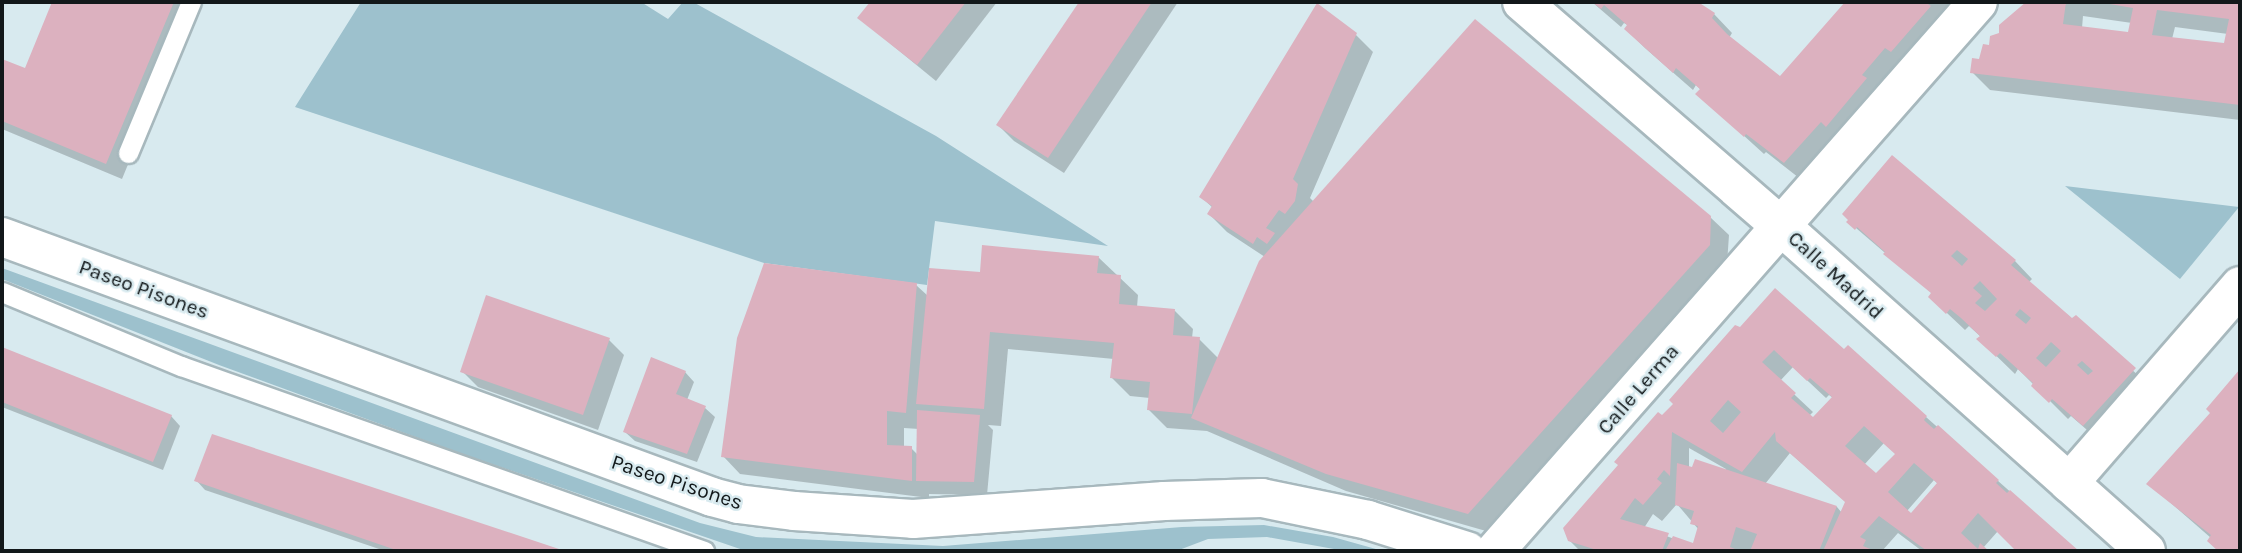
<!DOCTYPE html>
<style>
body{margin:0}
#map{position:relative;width:2242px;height:553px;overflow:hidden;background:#d8eaef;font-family:Karla,sans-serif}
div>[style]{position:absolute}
.green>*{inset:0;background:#9dc1cd}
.shadow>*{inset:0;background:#0003}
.building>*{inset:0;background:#dcb1bf}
.roads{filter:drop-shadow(2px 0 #a7b8bd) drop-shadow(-2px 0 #a7b8bd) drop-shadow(0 2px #a7b8bd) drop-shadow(0 -2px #a7b8bd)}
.lane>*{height:19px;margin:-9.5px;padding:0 9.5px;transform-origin:9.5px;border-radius:9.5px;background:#fff}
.street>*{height:38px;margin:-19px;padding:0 19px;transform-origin:19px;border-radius:19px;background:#fff}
.secondary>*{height:38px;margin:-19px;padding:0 19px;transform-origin:19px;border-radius:19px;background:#fff}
.primary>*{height:38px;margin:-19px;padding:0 19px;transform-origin:19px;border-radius:19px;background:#fff}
span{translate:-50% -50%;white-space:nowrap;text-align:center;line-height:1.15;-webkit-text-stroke:5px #d8eaef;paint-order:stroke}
.street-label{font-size:21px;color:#12181a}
.frame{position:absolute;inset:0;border:4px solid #12181a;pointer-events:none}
</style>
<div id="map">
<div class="green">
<i style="clip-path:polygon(361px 2px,641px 2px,668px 19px,683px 2px,693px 2px,936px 136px,1108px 246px,935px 221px,927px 285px,764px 263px,295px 107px)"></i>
<i style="clip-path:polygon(2065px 186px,2239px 207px,2180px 279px)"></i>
<i style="clip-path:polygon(2px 268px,700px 523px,756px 537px,943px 546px,1182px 527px,1264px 525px,1333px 537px,1383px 551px,1345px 551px,1267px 537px,1208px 539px,1179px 550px,1152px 551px,746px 551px,451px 450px,219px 365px,2px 279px)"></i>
</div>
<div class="shadow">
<i style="clip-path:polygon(54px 2px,178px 2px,190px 14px,122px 179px,2px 129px,2px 61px,26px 71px)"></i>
<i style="clip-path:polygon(872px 2px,997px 2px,936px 81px,859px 18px)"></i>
<i style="clip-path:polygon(1081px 2px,1178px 2px,1064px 173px,1014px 141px,998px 125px)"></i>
<i style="clip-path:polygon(1592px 2px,1694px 2px,1714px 14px,1732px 33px,1729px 38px,1780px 79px,1849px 2px,1961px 2px,1803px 181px,1766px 152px,1764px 154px,1698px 94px,1701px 90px,1696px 85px,1693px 90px,1645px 48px,1626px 29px,1629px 26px,1624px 23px,1621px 27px)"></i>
<i style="clip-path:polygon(evenodd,2028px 2px,2240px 2px,2240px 120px,1990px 90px,1972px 72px,2028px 2px,2083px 16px,2132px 23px,2130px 33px,2082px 28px,2083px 16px,2028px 2px,2175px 27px,2228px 34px,2225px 45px,2172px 39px,2175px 27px)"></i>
<i style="clip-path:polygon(evenodd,1355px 34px,1373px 52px,1310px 198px,1314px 202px,1710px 217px,1729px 235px,1727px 264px,1486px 531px,1346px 491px,1207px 431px,1167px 428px,1149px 410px,1150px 398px,1130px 396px,1112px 378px,1114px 359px,1008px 349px,1001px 426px,988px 425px,993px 430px,987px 495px,929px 494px,929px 498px,740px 474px,723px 456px,916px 285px,928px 296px,981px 274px,1098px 257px,1138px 295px,1137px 307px,1175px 311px,1193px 329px,1192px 338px,1199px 339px,1219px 359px,1265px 257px,1227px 232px,1209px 214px,1213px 208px,1201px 197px,1355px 34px,904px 428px,919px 429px,918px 455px,911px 448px,904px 448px,904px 428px)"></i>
<i style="clip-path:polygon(1849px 222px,2015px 261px,2032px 279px,2029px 282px,2152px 387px,2102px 443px,2071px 416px,2068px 419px,2018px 369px,2015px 374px,1979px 339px,1981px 337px,1969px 326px,1965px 330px,1930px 297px,1933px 294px)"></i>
<i style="clip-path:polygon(evenodd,1735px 327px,1844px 352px,1926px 417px,2077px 551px,2019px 551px,1998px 531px,1983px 548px,1987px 551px,1922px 551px,1898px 533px,1882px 551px,1580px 551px,1569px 540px,1735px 327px,1793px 367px,1826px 398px,1829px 395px,1833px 398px,1813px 420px,1809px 416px,1813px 412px,1780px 381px,1793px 367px,1735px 327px,1884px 443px,1897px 455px,1876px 476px,1864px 465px,1884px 443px,1735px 327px,1689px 448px,1726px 469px,1726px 471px,1689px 468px,1689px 448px,1735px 327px,1790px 453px,1847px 503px,1842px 513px,1837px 507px,1765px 484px,1790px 453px,1735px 327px,1934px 480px,1938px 484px,1911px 515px,1907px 511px,1934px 480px,1735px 327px,1677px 504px,1699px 530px,1694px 546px,1644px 528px,1653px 514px,1662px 521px,1677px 504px)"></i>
<i style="clip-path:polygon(609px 340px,624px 355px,598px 430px,478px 387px,462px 371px)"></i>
<i style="clip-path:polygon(2px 349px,171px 416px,180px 426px,163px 470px,2px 407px)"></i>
<i style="clip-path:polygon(685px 372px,694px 382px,687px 400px,705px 408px,715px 417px,697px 462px,635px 441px,625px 432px)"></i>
<i style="clip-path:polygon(2240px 372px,2240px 551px,2220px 551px,2209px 541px,2211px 538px,2149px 484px,2213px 413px,2209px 409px)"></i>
<i style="clip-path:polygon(213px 436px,560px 551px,385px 551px,205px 490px,196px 480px)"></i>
</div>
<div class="building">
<i style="clip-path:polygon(52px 2px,174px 2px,106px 164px,2px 121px,2px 59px,25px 68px)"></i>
<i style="clip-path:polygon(870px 2px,966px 2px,917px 65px,857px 18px)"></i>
<i style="clip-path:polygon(1079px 2px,1152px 2px,1048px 158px,996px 125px)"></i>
<i style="clip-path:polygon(1592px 2px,1698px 2px,1715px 13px,1712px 18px,1727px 34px,1780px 76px,1845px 2px,1925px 2px,1931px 6px,1891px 52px,1885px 48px,1862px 75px,1867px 78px,1826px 127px,1821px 122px,1784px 163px,1746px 134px,1744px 137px,1695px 94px,1700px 89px,1676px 68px,1673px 73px,1624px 29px,1627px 25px,1604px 5px,1601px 9px)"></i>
<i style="clip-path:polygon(evenodd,2026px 2px,2066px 2px,2063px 24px,2128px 32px,2133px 8px,2098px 2px,2240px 2px,2240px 105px,1970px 73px,1972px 58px,1979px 59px,1983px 44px,1989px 45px,1990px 36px,1999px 33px,1999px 25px,2026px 2px,2157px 10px,2229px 19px,2224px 43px,2152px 35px,2157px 10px)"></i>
<i style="clip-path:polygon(1317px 3px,1357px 33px,1293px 179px,1298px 184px,1295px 201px,1285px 214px,1279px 210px,1266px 228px,1275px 233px,1267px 244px,1257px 237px,1253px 244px,1207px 214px,1212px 206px,1199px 197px)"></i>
<i style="clip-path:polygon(1475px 19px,1711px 216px,1710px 245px,1468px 514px,1326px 474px,1191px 418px,1259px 261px)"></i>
<i style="clip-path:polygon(evenodd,1892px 155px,2016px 260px,2011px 265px,2072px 318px,2076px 315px,2136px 368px,2083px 426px,2052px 399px,2049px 403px,2031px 386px,2033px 383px,2000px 353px,1996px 357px,1976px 339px,1980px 336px,1961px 318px,1950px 309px,1946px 314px,1928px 297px,1931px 293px,1883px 254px,1885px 252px,1857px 227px,1855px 230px,1846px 222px,1848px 220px,1842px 214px,1892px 155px,1957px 250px,1968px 259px,1962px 266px,1951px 256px,1957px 250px,1892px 155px,1980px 281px,1997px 299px,1985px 311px,1975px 303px,1982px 296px,1973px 288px,1980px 281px,1892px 155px,2020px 309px,2031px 318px,2026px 324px,2015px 315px,2020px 309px,1892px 155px,2051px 342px,2061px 351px,2046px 367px,2036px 358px,2051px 342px,1892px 155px,2082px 361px,2093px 371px,2088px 375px,2077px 365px,2082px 361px)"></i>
<i style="clip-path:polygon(982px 245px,1099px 256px,1097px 273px,1121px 275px,1119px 304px,1175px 309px,1173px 335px,1200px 337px,1192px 414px,1147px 410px,1150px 382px,1110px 378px,1114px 343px,990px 332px,984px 409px,916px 404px,929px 268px,980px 272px)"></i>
<i style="clip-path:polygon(764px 263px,917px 283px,906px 413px,887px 411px,887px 445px,912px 446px,912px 481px,721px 457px,737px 338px)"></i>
<i style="clip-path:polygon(evenodd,1775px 288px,1844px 349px,1848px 345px,1927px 416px,1924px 420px,1927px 423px,1934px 429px,1938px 425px,1999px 480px,1996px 483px,2007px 493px,2010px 490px,2079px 551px,2016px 551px,1978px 513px,1961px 533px,1978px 549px,1980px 543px,1989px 551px,1927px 551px,1879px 516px,1860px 537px,1866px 540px,1863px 546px,1875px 551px,1823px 551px,1845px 502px,1776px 441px,1775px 432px,1742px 472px,1672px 432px,1670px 476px,1664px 470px,1657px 479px,1662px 483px,1643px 505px,1635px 498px,1620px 519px,1669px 533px,1662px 551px,1600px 551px,1568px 541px,1563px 528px,1618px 465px,1614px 462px,1658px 412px,1662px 415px,1673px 404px,1669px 400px,1735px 325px,1740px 327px,1775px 288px,1774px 350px,1807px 381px,1810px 378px,1832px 397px,1813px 417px,1791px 398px,1796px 393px,1762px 362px,1774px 350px,1775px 288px,1728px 400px,1741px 412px,1723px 433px,1710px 421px,1728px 400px,1775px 288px,1864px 426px,1895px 454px,1876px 473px,1845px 446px,1864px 426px,1775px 288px,1914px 463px,1937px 483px,1911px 513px,1888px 492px,1914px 463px)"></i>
<i style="clip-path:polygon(486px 295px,610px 338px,583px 415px,460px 372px)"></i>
<i style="clip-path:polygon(2px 347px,172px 415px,153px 462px,2px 402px)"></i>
<i style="clip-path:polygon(651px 357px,686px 371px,676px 394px,706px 406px,687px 454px,623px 432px)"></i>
<i style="clip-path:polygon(2240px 369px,2240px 551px,2218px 551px,2207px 541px,2211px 535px,2146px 484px,2210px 413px,2206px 409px)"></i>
<i style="clip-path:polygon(917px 410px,980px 415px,974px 482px,916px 481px)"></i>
<i style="clip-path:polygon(212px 434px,565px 551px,399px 551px,194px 481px)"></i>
<i style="clip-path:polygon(1695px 459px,1837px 506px,1819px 551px,1795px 549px,1794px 551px,1750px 551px,1757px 534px,1736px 527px,1730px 547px,1740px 551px,1665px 551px,1673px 536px,1693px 543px,1698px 526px,1690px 524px,1694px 511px,1675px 505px,1677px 463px,1692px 467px)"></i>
</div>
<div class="roads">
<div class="lane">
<i style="left:128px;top:153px;width:164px;rotate:-67.4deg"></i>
<i style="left:2px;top:292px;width:194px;rotate:22.5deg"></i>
<i style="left:181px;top:366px;width:555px;rotate:19.48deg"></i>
</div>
<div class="street">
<i style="left:2069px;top:483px;width:261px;rotate:-49deg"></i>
<i style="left:1495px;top:551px;width:731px;rotate:-48.66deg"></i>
</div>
<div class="secondary">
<i style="left:2px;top:237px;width:756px;rotate:20.11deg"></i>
<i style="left:712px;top:497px;width:27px;rotate:15deg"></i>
<i style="left:738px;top:504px;width:56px;rotate:7.1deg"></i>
<i style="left:794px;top:511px;width:119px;rotate:3.8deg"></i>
<i style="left:913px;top:519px;width:252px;rotate:-4.1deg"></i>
<i style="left:1164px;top:501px;width:98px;rotate:-1.8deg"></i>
<i style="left:1262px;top:498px;width:108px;rotate:11.7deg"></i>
<i style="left:1368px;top:520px;width:104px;rotate:17.4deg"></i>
</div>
<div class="primary">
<i style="left:1522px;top:2px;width:342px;rotate:40.9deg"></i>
<i style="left:1781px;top:226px;width:489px;rotate:41.7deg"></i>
</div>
</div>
<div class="street-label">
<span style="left:1836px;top:275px;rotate:42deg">Calle Madrid</span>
<span style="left:144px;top:289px;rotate:20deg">Paseo Pisones</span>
<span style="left:1638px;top:389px;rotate:-49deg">Calle Lerma</span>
<span style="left:677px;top:482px;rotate:18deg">Paseo Pisones</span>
</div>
<div class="frame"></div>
</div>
